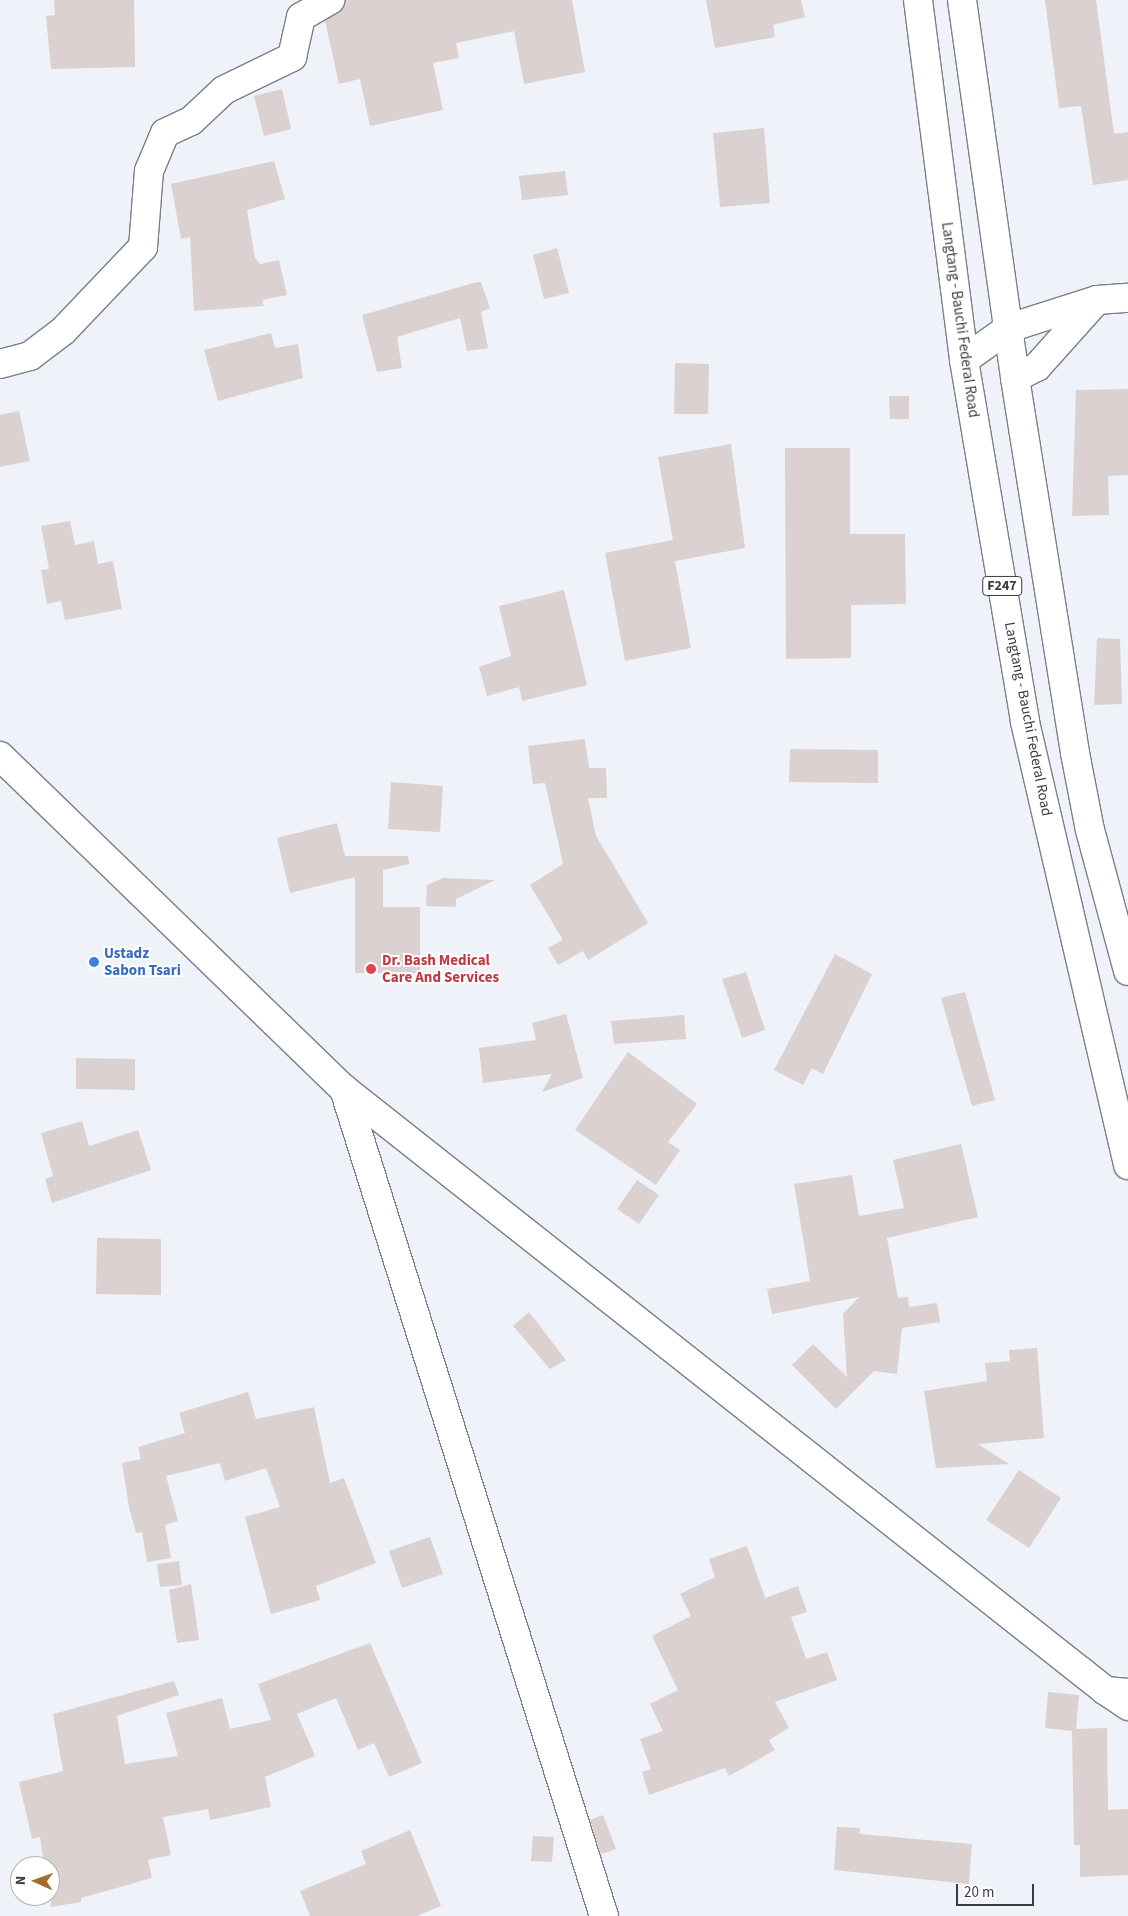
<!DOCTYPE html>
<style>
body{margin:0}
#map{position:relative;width:1128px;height:1916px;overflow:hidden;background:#eff2f9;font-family:"Source Sans 3",sans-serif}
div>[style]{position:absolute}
.building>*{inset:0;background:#dad1d0}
.roads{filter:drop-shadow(1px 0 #7c7f86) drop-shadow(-1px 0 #7c7f86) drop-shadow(0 1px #7c7f86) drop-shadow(0 -1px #7c7f86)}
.street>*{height:28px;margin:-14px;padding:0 14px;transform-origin:14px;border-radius:14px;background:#fff}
.secondary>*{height:28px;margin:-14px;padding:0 14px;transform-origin:14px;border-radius:14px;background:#fff}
.primary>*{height:28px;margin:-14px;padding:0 14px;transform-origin:14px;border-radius:14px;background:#fff}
.dots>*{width:14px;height:14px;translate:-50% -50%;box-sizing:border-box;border:2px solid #fff;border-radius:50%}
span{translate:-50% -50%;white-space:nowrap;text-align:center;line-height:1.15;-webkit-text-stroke:4px #fff;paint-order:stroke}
.shield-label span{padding:1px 4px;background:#fff;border:1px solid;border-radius:4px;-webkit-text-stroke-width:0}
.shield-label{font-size:14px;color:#3b3d40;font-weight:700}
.street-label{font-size:15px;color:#3b3d40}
.shop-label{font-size:15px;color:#366cbe;font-weight:700}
.left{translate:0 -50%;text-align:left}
.health-label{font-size:15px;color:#be3a42;font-weight:700}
.north{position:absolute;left:10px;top:1856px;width:50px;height:50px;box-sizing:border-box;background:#fff;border:1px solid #b1b1b3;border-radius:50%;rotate:272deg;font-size:14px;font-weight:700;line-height:20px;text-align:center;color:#3b3d40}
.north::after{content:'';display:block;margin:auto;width:18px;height:22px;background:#a36c28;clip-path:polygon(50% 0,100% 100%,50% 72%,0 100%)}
.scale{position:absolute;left:956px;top:1884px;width:78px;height:22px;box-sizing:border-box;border:2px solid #3b3d40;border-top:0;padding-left:6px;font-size:15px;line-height:18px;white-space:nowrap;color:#3b3d40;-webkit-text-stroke:4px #fff;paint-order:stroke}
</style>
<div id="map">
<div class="building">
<i style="clip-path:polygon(54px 0,134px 0,135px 67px,51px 69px,46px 16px,55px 15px)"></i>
<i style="clip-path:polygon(346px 0,572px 0,585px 72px,524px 84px,514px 31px,456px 43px,459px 58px,433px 63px,443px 110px,370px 126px,360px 79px,339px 84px,325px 21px,343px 8px)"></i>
<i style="clip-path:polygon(706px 0,801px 0,805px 17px,773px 25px,775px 37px,715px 48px)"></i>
<i style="clip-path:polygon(1045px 0,1096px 0,1114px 134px,1128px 132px,1128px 180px,1093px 185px,1081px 106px,1059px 108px)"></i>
<i style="clip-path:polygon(282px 89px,291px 129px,264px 136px,254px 96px)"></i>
<i style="clip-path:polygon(764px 128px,770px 203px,720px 207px,713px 133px)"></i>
<i style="clip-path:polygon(274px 161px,285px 199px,247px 210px,255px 258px,260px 264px,279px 260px,287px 295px,262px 300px,264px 306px,194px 311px,190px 237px,181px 239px,171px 184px)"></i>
<i style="clip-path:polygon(565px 171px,568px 195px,522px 200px,519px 176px)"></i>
<i style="clip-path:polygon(557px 248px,569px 293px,544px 299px,533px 255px)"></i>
<i style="clip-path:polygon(477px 282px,481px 282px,490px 308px,481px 312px,488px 348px,467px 351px,460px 318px,397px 337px,402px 368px,377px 372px,362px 315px)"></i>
<i style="clip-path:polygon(271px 333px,275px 348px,298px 344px,303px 378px,218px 401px,204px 350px)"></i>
<i style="clip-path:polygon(675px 363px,709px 364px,708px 414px,674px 414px)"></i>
<i style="clip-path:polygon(1128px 389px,1128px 475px,1108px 476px,1109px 515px,1072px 516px,1076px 390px)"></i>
<i style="clip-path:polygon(889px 396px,909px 396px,909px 419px,890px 419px)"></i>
<i style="clip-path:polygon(19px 411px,30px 461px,0 467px,0 415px)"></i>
<i style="clip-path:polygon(731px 444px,745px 548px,675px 561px,691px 648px,625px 661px,605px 553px,673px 540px,658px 457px)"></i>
<i style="clip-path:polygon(785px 448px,850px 448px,850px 534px,905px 534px,906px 604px,851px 605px,851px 658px,786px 659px)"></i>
<i style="clip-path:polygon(70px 521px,75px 545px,94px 541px,98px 564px,113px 561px,122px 609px,65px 620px,61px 601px,47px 604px,41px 570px,49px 569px,41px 526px)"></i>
<i style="clip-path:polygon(564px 590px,587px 685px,522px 701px,519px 687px,487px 696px,479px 667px,511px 656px,499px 606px)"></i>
<i style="clip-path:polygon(1097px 638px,1120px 639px,1122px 704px,1094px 705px)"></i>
<i style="clip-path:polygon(585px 739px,589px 768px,606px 768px,607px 798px,588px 798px,596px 836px,648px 923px,588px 960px,583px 951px,558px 965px,548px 948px,563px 940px,530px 885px,563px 864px,545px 783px,533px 784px,528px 746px)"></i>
<i style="clip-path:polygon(790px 749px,878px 750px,878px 783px,789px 782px)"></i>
<i style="clip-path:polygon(391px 782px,443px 786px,440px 832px,388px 829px)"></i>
<i style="clip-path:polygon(337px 823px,345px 856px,408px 856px,409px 864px,383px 870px,383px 907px,420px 907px,420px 973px,355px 973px,355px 877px,290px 893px,277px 838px)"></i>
<i style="clip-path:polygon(443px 878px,495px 880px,456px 899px,456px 907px,426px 906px,427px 885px)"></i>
<i style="clip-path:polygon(835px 954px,872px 974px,823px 1074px,812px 1068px,803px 1085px,774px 1070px)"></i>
<i style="clip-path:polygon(746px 972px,765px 1030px,742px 1038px,722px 979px)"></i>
<i style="clip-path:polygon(965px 992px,995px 1100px,972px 1106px,941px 998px)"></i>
<i style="clip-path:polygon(566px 1014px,583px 1078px,542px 1092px,552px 1074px,483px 1083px,479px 1048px,536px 1040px,532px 1023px)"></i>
<i style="clip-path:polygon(684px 1015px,686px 1039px,614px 1044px,611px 1021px)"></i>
<i style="clip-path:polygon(628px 1052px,697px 1104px,668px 1142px,680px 1150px,656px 1185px,575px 1130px)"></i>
<i style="clip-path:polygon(76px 1058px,135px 1059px,135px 1090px,76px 1089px)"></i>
<i style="clip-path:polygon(82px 1121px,89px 1146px,138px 1130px,151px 1170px,52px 1203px,45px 1179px,53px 1176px,41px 1133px)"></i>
<i style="clip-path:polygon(961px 1144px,978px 1217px,887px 1238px,898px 1298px,908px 1297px,909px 1307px,937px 1303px,940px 1322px,902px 1328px,897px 1374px,874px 1371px,836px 1409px,792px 1365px,813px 1344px,847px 1377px,843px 1314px,859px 1297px,772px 1314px,767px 1289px,810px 1281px,794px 1184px,852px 1175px,859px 1216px,904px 1208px,893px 1160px)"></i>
<i style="clip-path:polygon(637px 1180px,659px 1195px,639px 1224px,617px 1209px)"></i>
<i style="clip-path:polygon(97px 1238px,161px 1239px,161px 1295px,96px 1294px)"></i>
<i style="clip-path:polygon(529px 1312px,566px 1360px,550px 1369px,513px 1326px)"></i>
<i style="clip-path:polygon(1037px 1348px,1044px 1438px,978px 1444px,1009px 1464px,936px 1468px,924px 1391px,987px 1381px,985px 1363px,1010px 1361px,1009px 1350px)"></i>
<i style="clip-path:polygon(248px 1392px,256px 1419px,314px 1407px,330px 1483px,344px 1478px,376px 1563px,316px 1586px,320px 1600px,271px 1614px,245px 1517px,280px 1507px,266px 1468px,225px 1481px,220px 1463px,166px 1476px,178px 1521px,165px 1525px,171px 1558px,147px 1562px,142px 1532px,136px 1533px,129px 1507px,122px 1463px,141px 1459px,138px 1447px,185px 1433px,179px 1413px)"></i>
<i style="clip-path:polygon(1019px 1470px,1061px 1498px,1029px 1548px,986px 1520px)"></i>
<i style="clip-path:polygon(430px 1537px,443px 1574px,402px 1588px,389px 1551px)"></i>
<i style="clip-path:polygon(747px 1546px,765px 1598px,798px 1586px,807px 1612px,791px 1617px,806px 1659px,827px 1652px,837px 1680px,775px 1702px,789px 1728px,769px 1740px,775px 1750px,729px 1776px,725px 1768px,649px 1795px,642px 1772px,651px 1769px,640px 1739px,663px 1731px,650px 1704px,678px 1690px,652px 1636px,691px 1616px,680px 1594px,715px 1577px,709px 1559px)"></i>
<i style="clip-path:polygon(179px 1561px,182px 1585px,160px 1587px,157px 1564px)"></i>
<i style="clip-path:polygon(191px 1584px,199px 1640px,177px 1643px,169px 1590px)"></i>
<i style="clip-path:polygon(370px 1643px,422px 1763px,389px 1777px,374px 1743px,358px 1750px,336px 1698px,297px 1714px,315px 1756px,265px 1777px,271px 1807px,210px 1820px,208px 1809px,163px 1817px,171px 1855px,148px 1860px,152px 1878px,81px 1898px,81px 1902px,51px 1907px,50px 1866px,44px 1866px,40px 1837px,32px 1839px,19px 1782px,63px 1771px,53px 1714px,174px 1681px,179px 1695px,117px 1716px,125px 1764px,178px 1756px,166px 1713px,222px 1698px,230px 1729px,271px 1720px,258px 1684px)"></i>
<i style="clip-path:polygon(1048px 1692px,1079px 1695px,1076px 1729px,1107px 1728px,1108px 1810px,1128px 1809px,1128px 1875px,1080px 1877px,1080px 1845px,1074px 1845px,1072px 1731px,1045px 1728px)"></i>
<i style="clip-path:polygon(603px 1815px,616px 1849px,601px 1854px,590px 1820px)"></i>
<i style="clip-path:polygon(837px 1827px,860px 1828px,859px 1834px,972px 1844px,969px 1884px,834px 1870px)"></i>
<i style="clip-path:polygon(410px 1830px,441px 1906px,417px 1916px,310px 1916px,300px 1891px,366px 1864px,361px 1851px)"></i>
<i style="clip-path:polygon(533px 1836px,554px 1837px,552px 1862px,531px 1861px)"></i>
</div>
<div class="roads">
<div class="street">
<i style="left:964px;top:360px;width:55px;rotate:-35.4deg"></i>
<i style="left:1009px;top:328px;width:92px;rotate:-17.7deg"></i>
<i style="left:1097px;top:300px;width:31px;rotate:-4deg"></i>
<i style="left:0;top:364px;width:31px;rotate:-15deg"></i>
<i style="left:30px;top:356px;width:41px;rotate:-37.1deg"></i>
<i style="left:63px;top:331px;width:116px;rotate:-46.4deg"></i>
<i style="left:143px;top:247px;width:76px;rotate:-85.5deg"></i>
<i style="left:149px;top:171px;width:41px;rotate:-67.2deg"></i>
<i style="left:165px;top:133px;width:29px;rotate:-25deg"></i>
<i style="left:191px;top:121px;width:45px;rotate:-43.2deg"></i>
<i style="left:224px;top:90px;width:76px;rotate:-25.9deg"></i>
<i style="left:292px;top:57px;width:41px;rotate:-77.3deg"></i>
<i style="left:301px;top:17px;width:34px;rotate:-30deg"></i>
<i style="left:344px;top:1089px;width:867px;rotate:72.55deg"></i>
</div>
<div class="secondary">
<i style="left:0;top:756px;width:479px;rotate:44.1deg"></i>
<i style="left:344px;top:1089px;width:971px;rotate:38.31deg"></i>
<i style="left:1106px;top:1691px;width:22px;rotate:5deg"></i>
</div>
<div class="primary">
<i style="left:918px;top:0;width:363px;rotate:82.7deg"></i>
<i style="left:964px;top:360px;width:367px;rotate:80.4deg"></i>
<i style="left:1025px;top:722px;width:455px;rotate:76.9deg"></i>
<i style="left:962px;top:0;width:382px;rotate:82deg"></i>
<i style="left:1015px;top:378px;width:380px;rotate:80.9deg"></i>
<i style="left:1075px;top:753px;width:78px;rotate:79deg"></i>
<i style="left:1090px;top:830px;width:146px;rotate:74.9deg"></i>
<i style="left:1015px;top:378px;width:25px;rotate:-27deg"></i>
<i style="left:1037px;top:367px;width:90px;rotate:-48.2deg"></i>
<i style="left:1106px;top:1691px;width:27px;rotate:34deg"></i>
</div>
</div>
<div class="dots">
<i style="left:94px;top:962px;background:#3f7fe0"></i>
<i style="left:371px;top:969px;background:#e0444e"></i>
</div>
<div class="shield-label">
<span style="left:1002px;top:586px">F247</span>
</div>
<div class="street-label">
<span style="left:960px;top:320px;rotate:82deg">Langtang - Bauchi Federal Road</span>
<span style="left:1028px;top:719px;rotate:79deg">Langtang - Bauchi Federal Road</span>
</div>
<div class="shop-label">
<span class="left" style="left:104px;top:962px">Ustadz<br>Sabon Tsari</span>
</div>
<div class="health-label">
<span class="left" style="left:382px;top:969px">Dr. Bash Medical<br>Care And Services</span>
</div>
<div class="north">N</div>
<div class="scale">20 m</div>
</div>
